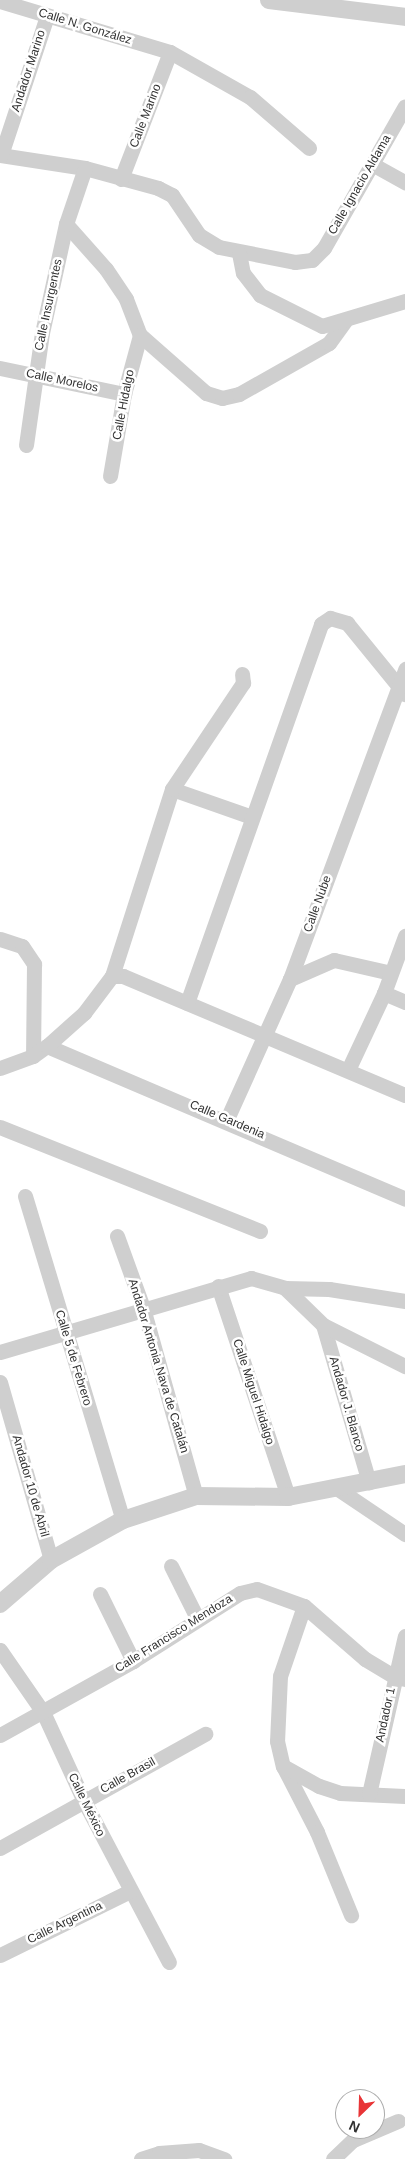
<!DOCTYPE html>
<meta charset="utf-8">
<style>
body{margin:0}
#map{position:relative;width:405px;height:2159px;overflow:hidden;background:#fff;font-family:Helvetica,sans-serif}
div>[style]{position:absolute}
.minor>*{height:15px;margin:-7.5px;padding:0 7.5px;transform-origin:7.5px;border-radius:7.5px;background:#cfcfcf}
.tertiary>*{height:18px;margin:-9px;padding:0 9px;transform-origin:9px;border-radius:9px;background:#cfcfcf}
span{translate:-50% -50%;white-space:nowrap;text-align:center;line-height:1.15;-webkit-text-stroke:5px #fff;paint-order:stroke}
.street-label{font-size:12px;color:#323232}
.north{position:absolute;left:335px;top:2089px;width:50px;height:50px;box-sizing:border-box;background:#fff;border:1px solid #adadad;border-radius:50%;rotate:204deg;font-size:14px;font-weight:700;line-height:20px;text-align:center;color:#323232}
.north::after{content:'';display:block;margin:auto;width:18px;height:22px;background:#e83537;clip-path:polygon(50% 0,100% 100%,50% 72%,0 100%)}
</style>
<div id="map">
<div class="minor">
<i style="left:0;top:1px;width:177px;rotate:16.7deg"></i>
<i style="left:170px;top:52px;width:92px;rotate:29.4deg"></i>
<i style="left:250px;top:97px;width:78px;rotate:40.8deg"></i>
<i style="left:0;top:155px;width:86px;rotate:8.7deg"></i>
<i style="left:85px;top:168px;width:76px;rotate:15.3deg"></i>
<i style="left:158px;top:188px;width:16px;rotate:27deg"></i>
<i style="left:172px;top:195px;width:48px;rotate:56deg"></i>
<i style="left:199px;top:235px;width:23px;rotate:31deg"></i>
<i style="left:219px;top:247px;width:77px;rotate:11.2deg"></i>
<i style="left:295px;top:262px;width:17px;rotate:-7deg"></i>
<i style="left:312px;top:260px;width:17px;rotate:-45deg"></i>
<i style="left:324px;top:248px;width:163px;rotate:-60.3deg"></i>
<i style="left:1px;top:155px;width:146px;rotate:-71.7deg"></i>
<i style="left:372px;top:164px;width:38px;rotate:29deg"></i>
<i style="left:121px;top:179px;width:136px;rotate:-68.9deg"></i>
<i style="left:66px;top:224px;width:60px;rotate:48.4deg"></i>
<i style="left:106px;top:269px;width:36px;rotate:56deg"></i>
<i style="left:126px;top:299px;width:39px;rotate:69deg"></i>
<i style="left:140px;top:335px;width:88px;rotate:41.3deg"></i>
<i style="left:206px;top:393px;width:17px;rotate:17deg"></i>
<i style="left:222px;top:398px;width:17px;rotate:-13deg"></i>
<i style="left:239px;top:394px;width:103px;rotate:-29.5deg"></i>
<i style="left:329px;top:343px;width:27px;rotate:-54deg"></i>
<i style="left:239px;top:253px;width:20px;rotate:79deg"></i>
<i style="left:243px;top:273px;width:28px;rotate:52deg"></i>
<i style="left:260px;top:295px;width:69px;rotate:26.6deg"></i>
<i style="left:322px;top:326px;width:87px;rotate:-16.8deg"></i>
<i style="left:0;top:368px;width:127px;rotate:11.8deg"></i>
<i style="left:26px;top:445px;width:113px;rotate:-81.9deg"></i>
<i style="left:42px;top:333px;width:112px;rotate:-77.6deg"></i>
<i style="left:66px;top:224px;width:59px;rotate:-71.3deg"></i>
<i style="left:110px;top:476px;width:83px;rotate:-80.3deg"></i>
<i style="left:124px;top:394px;width:61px;rotate:-74.8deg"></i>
<i style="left:172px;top:789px;width:85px;rotate:19.3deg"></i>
<i style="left:0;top:939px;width:23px;rotate:18deg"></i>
<i style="left:22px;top:946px;width:22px;rotate:56deg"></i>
<i style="left:34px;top:964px;width:92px;rotate:90.6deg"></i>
<i style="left:112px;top:976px;width:11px"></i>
<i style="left:123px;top:976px;width:306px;rotate:22.9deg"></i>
<i style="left:290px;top:979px;width:48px;rotate:-23.4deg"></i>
<i style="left:334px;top:960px;width:58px;rotate:12.8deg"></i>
<i style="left:384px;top:993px;width:23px;rotate:23deg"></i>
<i style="left:187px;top:1003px;width:402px;rotate:-70.5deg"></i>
<i style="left:321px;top:624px;width:11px;rotate:-34deg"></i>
<i style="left:330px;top:618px;width:18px;rotate:16deg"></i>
<i style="left:347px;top:623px;width:92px;rotate:50.8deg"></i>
<i style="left:47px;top:1046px;width:389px;rotate:23.1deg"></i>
<i style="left:0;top:1068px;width:35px;rotate:-20deg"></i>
<i style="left:33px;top:1056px;width:17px;rotate:-36deg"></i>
<i style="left:47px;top:1046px;width:50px;rotate:-41.7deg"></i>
<i style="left:84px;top:1013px;width:46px;rotate:-52.9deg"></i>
<i style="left:112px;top:976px;width:196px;rotate:-72.2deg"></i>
<i style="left:172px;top:789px;width:128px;rotate:-56.2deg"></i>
<i style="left:243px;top:683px;width:9px;rotate:-96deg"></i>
<i style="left:348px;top:1070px;width:85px;rotate:-64.9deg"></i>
<i style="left:384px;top:993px;width:61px;rotate:-69.8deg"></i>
<i style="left:227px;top:1119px;width:154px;rotate:-65.8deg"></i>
<i style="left:290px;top:979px;width:331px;rotate:-69.6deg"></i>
<i style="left:0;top:1127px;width:280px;rotate:21.8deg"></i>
<i style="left:25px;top:1196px;width:338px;rotate:73.2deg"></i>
<i style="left:117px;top:1236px;width:77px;rotate:70.1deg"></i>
<i style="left:143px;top:1308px;width:195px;rotate:74.3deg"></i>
<i style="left:218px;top:1286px;width:222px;rotate:71.6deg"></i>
<i style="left:285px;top:1288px;width:44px;rotate:1.3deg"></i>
<i style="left:329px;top:1289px;width:77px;rotate:9deg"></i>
<i style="left:323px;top:1325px;width:164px;rotate:73.7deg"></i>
<i style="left:0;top:1352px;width:262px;rotate:-16.4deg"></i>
<i style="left:251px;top:1278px;width:35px;rotate:16deg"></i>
<i style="left:285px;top:1288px;width:53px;rotate:44.2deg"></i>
<i style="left:323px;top:1325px;width:92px;rotate:26.6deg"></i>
<i style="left:0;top:1382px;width:185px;rotate:74deg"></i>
<i style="left:338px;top:1489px;width:81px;rotate:33.9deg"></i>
<i style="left:171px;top:1566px;width:58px;rotate:63.4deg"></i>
<i style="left:100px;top:1594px;width:75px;rotate:63.8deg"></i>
<i style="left:304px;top:1606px;width:74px;rotate:108.9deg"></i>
<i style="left:280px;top:1676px;width:65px;rotate:92.6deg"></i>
<i style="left:277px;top:1741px;width:26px;rotate:77deg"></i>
<i style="left:283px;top:1766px;width:74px;rotate:62.7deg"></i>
<i style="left:317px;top:1832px;width:90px;rotate:67.7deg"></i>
<i style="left:0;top:1650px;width:75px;rotate:55.3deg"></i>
<i style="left:43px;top:1712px;width:98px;rotate:65.3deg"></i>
<i style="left:84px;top:1801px;width:182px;rotate:62.2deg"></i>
<i style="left:0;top:1735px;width:152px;rotate:-29.1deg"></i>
<i style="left:133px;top:1661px;width:127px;rotate:-32.4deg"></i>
<i style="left:240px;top:1593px;width:17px;rotate:-13deg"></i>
<i style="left:257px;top:1589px;width:50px;rotate:19.9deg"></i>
<i style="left:304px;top:1606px;width:81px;rotate:41deg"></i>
<i style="left:365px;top:1659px;width:35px;rotate:31deg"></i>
<i style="left:395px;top:1677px;width:10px;rotate:11deg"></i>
<i style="left:283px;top:1766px;width:41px;rotate:29.1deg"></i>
<i style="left:319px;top:1786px;width:22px;rotate:18deg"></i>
<i style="left:340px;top:1793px;width:65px;rotate:2.6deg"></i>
<i style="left:369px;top:1794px;width:162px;rotate:-77.2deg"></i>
<i style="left:0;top:1848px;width:235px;rotate:-29.1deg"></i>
<i style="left:0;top:1955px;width:145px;rotate:-26.2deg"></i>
<i style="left:141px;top:2159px;width:19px;rotate:-18deg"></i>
<i style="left:159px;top:2153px;width:40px;rotate:-4.3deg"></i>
<i style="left:199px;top:2150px;width:27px;rotate:20deg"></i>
<i style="left:333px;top:2159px;width:28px;rotate:-44deg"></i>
<i style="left:353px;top:2140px;width:49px;rotate:-22.9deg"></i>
</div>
<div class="tertiary">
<i style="left:269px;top:0;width:137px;rotate:7.1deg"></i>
<i style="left:0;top:1604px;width:67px;rotate:-40.8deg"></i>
<i style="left:51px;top:1560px;width:82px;rotate:-29.1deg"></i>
<i style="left:123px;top:1520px;width:77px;rotate:-18.2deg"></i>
<i style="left:196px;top:1496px;width:92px;rotate:0.6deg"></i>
<i style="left:288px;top:1497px;width:119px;rotate:-11.1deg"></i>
</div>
<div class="street-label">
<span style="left:85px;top:27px;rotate:17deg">Calle N. González</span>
<span style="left:29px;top:71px;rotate:-72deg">Andador Marino</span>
<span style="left:146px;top:116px;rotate:-69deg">Calle Marino</span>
<span style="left:360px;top:185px;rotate:-60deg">Calle Ignacio Aldama</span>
<span style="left:49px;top:305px;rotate:-78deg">Calle Insurgentes</span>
<span style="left:62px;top:381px;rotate:12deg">Calle Morelos</span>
<span style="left:124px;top:405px;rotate:-79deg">Calle Hidalgo</span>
<span style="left:318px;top:904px;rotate:-70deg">Calle Nube</span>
<span style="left:227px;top:1120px;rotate:23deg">Calle Gardenia</span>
<span style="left:73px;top:1358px;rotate:73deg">Calle 5 de Febrero</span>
<span style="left:158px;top:1366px;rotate:73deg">Andador Antonia Nava de Catalán</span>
<span style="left:253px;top:1392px;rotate:72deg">Calle Miguel Hidalgo</span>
<span style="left:346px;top:1404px;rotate:74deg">Andador J. Blanco</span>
<span style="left:30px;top:1486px;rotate:74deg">Andador 10 de Abril</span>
<span style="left:174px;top:1634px;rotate:-32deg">Calle Francisco Mendoza</span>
<span style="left:386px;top:1715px;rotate:-78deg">Andador 1</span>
<span style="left:128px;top:1776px;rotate:-29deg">Calle Brasil</span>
<span style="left:86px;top:1805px;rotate:64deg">Calle México</span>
<span style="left:65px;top:1923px;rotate:-26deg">Calle Argentina</span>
</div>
<div class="north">N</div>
</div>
